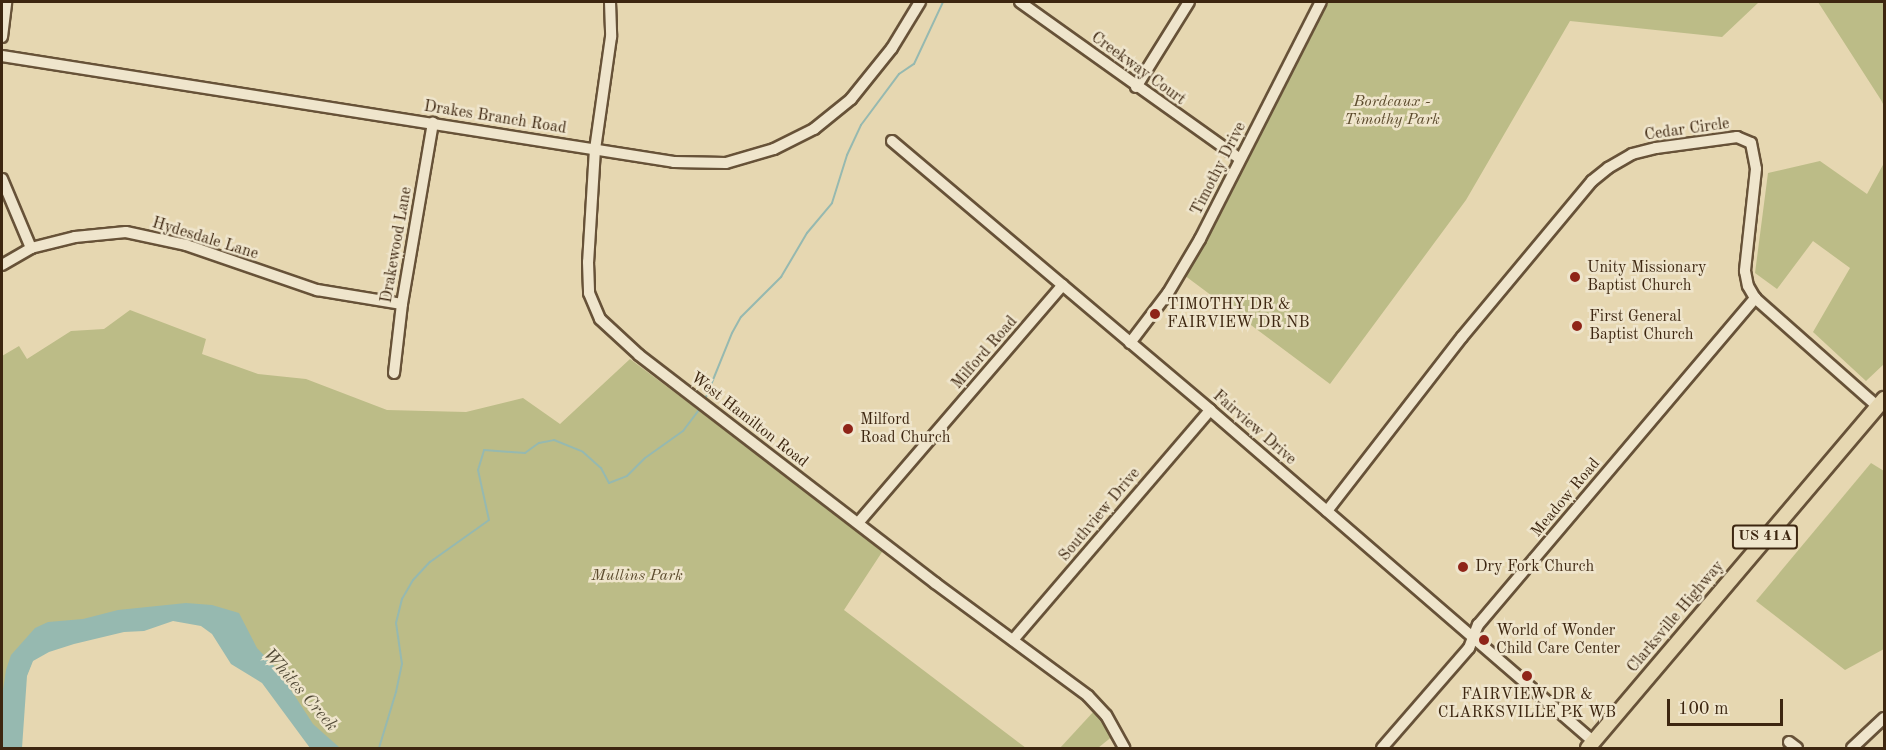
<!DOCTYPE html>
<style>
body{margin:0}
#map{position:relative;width:1886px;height:750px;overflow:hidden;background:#e6d7b1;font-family:"Old Standard TT",serif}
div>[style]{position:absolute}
.green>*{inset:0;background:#bcbc87}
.water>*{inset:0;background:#96b9b0}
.stream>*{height:2px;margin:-1px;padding:0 1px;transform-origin:1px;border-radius:1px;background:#96b9b0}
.roads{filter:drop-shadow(2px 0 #675238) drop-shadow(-2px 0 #675238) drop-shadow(0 2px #675238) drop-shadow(0 -2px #675238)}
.minor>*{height:10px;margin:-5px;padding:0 5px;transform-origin:5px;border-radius:5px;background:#efe5cc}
.major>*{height:14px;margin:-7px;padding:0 7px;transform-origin:7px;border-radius:7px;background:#e6d7b1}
.dots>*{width:16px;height:16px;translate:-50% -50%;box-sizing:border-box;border:3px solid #efe5cc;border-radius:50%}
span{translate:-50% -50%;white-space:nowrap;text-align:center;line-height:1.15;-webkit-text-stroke:5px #efe5cc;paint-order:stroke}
.shield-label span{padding:2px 4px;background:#efe5cc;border:2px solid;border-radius:4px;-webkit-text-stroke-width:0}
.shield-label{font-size:15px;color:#3d2610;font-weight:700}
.street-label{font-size:16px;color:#3d2610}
.park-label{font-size:16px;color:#5d4c2e;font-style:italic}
.poi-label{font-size:16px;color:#3d2610}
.left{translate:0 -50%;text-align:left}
.water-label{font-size:18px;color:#534b38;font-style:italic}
.frame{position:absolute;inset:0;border:3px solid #3d2610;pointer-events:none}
.scale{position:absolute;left:1667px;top:699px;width:116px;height:27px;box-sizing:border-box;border:3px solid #3d2610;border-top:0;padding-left:8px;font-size:18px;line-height:21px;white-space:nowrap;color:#3d2610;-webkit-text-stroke:4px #efe5cc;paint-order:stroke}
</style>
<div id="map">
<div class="green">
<i style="clip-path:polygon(1326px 2px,1759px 2px,1722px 37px,1570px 21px,1466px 200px,1330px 384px,1184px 275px)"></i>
<i style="clip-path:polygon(1818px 2px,1884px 2px,1884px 106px,1881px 100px)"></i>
<i style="clip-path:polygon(1820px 161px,1867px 194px,1884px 163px,1884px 364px,1866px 381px,1813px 332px,1850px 268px,1813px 241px,1777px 289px,1755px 273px,1768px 173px)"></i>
<i style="clip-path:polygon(130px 310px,206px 339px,202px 354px,258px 374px,306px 379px,387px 410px,466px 412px,523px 398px,560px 424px,630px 359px,884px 549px,844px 610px,1026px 748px,331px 748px,253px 654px,187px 611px,44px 632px,2px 738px,2px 356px,19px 346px,27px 359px,71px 331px,104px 329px)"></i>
<i style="clip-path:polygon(1871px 463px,1884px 471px,1884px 649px,1845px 670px,1756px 601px)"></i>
<i style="clip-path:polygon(1095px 710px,1114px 735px,1098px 748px,1060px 748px)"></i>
</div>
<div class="water">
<i style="clip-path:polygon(186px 603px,212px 605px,239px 613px,257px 648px,278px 670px,313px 724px,340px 748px,310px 748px,262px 683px,231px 664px,212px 634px,201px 626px,173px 621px,144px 631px,124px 632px,74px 644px,49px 652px,33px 661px,27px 676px,22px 748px,2px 748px,2px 697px,6px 670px,11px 655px,35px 628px,48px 622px,83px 619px,118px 610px)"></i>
</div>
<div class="stream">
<i style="left:704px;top:402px;width:74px;rotate:-67.9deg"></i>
<i style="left:732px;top:333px;width:18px;rotate:-61deg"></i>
<i style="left:741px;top:317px;width:57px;rotate:-45deg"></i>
<i style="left:781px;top:277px;width:51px;rotate:-59.4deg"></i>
<i style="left:807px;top:233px;width:39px;rotate:-50deg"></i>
<i style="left:832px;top:203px;width:50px;rotate:-72.6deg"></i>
<i style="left:847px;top:155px;width:33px;rotate:-65deg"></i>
<i style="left:861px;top:125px;width:64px;rotate:-53.3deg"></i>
<i style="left:899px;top:74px;width:18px;rotate:-34deg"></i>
<i style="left:914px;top:64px;width:68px;rotate:-64.9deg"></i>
<i style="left:379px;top:748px;width:59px;rotate:-73.1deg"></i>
<i style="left:396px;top:692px;width:29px;rotate:-78deg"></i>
<i style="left:402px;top:664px;width:41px;rotate:-98.3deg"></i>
<i style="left:396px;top:623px;width:25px;rotate:-76deg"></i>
<i style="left:402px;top:599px;width:22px;rotate:-60deg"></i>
<i style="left:413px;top:580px;width:25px;rotate:-47deg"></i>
<i style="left:430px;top:562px;width:72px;rotate:-35.4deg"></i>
<i style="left:489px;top:520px;width:51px;rotate:-102.4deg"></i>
<i style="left:478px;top:470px;width:21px;rotate:-73deg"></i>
<i style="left:484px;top:450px;width:41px;rotate:4.2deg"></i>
<i style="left:525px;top:453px;width:17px;rotate:-36deg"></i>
<i style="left:539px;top:443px;width:15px;rotate:-11deg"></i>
<i style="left:554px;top:440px;width:31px;rotate:22deg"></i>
<i style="left:583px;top:452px;width:24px;rotate:42deg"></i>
<i style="left:601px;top:468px;width:17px;rotate:62deg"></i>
<i style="left:609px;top:483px;width:19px;rotate:-21deg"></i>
<i style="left:627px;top:476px;width:25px;rotate:-45deg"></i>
<i style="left:645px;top:458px;width:47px;rotate:-35.4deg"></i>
<i style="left:683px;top:431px;width:30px;rotate:-53deg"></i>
</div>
<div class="roads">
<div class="minor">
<i style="left:610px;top:2px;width:35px;rotate:88deg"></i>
<i style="left:611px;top:37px;width:113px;rotate:98.1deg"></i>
<i style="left:595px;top:149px;width:113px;rotate:93.5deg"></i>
<i style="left:588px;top:262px;width:31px;rotate:88deg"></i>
<i style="left:589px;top:293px;width:28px;rotate:67deg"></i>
<i style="left:600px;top:319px;width:53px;rotate:42.7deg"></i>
<i style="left:639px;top:355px;width:374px;rotate:37.6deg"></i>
<i style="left:935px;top:583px;width:190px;rotate:36.4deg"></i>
<i style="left:1088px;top:696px;width:26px;rotate:47deg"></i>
<i style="left:1106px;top:715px;width:38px;rotate:61deg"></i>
<i style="left:1020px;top:2px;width:270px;rotate:35.5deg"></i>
<i style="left:2px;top:37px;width:35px;rotate:-83deg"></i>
<i style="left:2px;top:56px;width:680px;rotate:8.96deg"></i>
<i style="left:674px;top:162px;width:52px;rotate:1.1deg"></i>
<i style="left:726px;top:163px;width:50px;rotate:-16.3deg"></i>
<i style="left:774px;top:149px;width:45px;rotate:-26.6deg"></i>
<i style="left:814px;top:129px;width:48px;rotate:-39deg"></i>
<i style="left:851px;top:99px;width:65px;rotate:-51.2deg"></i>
<i style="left:892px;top:48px;width:54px;rotate:-58.7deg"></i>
<i style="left:1136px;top:87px;width:100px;rotate:-58.1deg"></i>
<i style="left:892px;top:141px;width:417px;rotate:40.2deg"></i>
<i style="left:1210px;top:410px;width:508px;rotate:40.85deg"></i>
<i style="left:2px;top:179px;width:75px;rotate:67.2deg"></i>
<i style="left:2px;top:265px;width:34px;rotate:-30deg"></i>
<i style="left:31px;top:248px;width:45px;rotate:-14deg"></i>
<i style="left:75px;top:237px;width:51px;rotate:-5.6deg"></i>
<i style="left:126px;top:232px;width:61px;rotate:12.2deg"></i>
<i style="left:186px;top:245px;width:139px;rotate:19deg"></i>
<i style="left:317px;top:290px;width:86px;rotate:9.4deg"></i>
<i style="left:1130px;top:343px;width:63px;rotate:-52.8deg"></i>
<i style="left:1168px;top:293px;width:63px;rotate:-59.3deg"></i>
<i style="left:1200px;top:239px;width:266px;rotate:-63deg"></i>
<i style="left:394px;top:373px;width:69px;rotate:-83.4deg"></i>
<i style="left:402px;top:304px;width:184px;rotate:-80.3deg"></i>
<i style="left:1327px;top:511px;width:220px;rotate:-52.2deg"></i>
<i style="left:1462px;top:337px;width:203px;rotate:-50.2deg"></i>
<i style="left:1592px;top:181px;width:21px;rotate:-39deg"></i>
<i style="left:1608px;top:168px;width:28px;rotate:-30deg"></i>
<i style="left:1632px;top:154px;width:25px;rotate:-14deg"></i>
<i style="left:1656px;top:148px;width:82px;rotate:-7.7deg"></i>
<i style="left:1737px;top:137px;width:15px;rotate:23deg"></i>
<i style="left:1751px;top:143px;width:26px;rotate:79deg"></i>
<i style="left:1756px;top:169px;width:103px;rotate:96.2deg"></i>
<i style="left:1745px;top:271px;width:15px;rotate:79deg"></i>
<i style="left:1748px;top:286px;width:14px;rotate:60deg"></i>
<i style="left:1755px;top:298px;width:164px;rotate:41.5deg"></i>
<i style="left:858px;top:523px;width:314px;rotate:-49.3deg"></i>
<i style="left:1013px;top:640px;width:303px;rotate:-49.4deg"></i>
<i style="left:1789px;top:742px;width:10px;rotate:37deg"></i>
<i style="left:1382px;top:748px;width:133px;rotate:-49deg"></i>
<i style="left:1469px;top:648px;width:25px;rotate:-69deg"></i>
<i style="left:1478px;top:625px;width:429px;rotate:-49.7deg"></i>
<i style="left:1852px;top:748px;width:44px;rotate:-43.2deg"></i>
</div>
<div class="major">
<i style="left:1588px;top:748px;width:458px;rotate:-49.7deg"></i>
</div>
</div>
<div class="dots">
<i style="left:1575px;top:277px;background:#8f2418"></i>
<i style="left:1155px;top:314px;background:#8f2418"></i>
<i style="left:1577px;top:326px;background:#8f2418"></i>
<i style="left:848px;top:429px;background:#8f2418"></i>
<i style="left:1463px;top:567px;background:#8f2418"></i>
<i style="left:1484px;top:640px;background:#8f2418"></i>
<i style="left:1527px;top:676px;background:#8f2418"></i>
</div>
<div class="shield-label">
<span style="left:1765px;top:537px">US 41A</span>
</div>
<div class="street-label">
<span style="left:1138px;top:69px;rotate:36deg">Creekway Court</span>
<span style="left:495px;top:118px;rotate:9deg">Drakes Branch Road</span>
<span style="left:1687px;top:130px;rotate:-8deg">Cedar Circle</span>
<span style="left:1219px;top:169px;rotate:-63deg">Timothy Drive</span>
<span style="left:205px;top:239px;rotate:17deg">Hydesdale Lane</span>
<span style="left:397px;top:245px;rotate:-80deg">Drakewood Lane</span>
<span style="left:985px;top:353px;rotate:-49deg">Milford Road</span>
<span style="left:749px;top:420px;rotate:38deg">West Hamilton Road</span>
<span style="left:1254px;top:428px;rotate:41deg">Fairview Drive</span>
<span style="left:1566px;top:498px;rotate:-50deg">Meadow Road</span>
<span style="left:1100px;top:515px;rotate:-50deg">Southview Drive</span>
<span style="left:1676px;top:617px;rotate:-50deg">Clarksville Highway</span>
</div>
<div class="park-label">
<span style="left:1392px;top:111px">Bordeaux -<br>Timothy Park</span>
<span style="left:637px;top:576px">Mullins Park</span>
</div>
<div class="poi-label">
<span class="left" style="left:1587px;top:277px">Unity Missionary<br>Baptist Church</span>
<span class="left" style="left:1167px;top:314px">TIMOTHY DR &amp;<br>FAIRVIEW DR NB</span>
<span class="left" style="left:1589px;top:326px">First General<br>Baptist Church</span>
<span class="left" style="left:860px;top:429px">Milford<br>Road Church</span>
<span class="left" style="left:1475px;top:567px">Dry Fork Church</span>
<span class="left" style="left:1496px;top:640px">World of Wonder<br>Child Care Center</span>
<span style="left:1527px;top:704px">FAIRVIEW DR &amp;<br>CLARKSVILLE PK WB</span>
</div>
<div class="water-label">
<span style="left:300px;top:690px;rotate:49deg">Whites Creek</span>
</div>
<div class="frame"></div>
<div class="scale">100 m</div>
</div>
